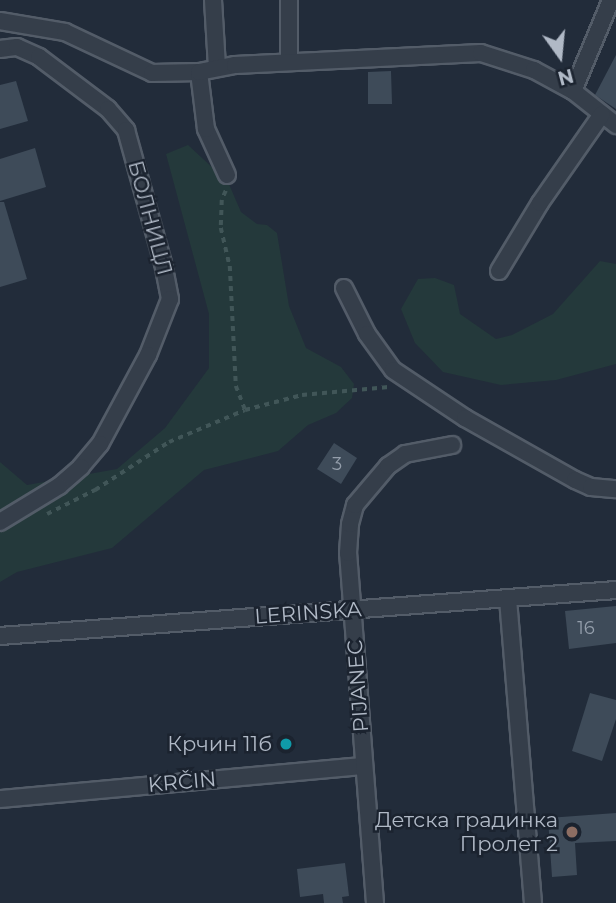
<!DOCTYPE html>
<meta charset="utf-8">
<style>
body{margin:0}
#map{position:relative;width:616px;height:903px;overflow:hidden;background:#222c3a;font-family:Montserrat,sans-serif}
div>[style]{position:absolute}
.green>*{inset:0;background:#24393b}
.building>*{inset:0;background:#3e4b59}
.path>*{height:3.5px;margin-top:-1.75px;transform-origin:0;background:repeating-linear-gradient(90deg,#415658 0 5px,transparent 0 10px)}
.roads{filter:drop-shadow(2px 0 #535c68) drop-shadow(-2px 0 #535c68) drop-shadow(0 2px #535c68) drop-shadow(0 -2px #535c68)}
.minor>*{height:16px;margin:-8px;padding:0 8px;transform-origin:8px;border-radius:8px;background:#353e4a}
.dots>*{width:19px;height:19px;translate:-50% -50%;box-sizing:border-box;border:4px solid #1b232f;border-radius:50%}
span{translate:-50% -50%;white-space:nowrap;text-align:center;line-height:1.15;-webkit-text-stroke:5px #1b232f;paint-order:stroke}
.number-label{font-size:18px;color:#949eab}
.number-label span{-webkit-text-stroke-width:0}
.street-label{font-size:21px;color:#b0b9c6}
.poi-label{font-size:21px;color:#b0b9c6}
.right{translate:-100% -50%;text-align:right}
.north{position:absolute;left:525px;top:21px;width:70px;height:70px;-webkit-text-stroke:5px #1b232f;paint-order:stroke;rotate:165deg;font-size:19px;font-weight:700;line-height:28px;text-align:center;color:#b0b9c6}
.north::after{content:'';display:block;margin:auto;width:24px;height:32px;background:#b0b9c6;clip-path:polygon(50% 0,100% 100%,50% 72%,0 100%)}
</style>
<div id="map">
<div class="green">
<i style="clip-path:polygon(188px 145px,228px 182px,241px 212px,257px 224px,267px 225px,277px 233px,289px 306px,306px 348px,341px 367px,354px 384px,352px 398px,336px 413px,308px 425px,278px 451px,204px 470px,112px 548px,17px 572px,0 582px,0 462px,27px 485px,117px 469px,165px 428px,209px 368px,209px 314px,166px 154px)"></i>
<i style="clip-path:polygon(600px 261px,616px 264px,616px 364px,556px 380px,501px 385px,443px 372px,415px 343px,401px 309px,418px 279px,435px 278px,454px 285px,460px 314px,496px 339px,512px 335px,553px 314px)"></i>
</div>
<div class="building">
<i style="clip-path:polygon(616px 55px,616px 109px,595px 95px)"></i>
<i style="clip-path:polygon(391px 71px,392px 104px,368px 104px,368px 72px)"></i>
<i style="clip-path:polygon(16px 81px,28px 121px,0 129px,0 85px)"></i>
<i style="clip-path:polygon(35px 148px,46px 187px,0 201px,0 159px)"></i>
<i style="clip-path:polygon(0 202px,4px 202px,27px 279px,0 287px)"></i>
<i style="clip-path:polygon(334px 443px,357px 458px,341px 484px,317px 469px)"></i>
<i style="clip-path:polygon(616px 606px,616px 643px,569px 649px,565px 611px)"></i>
<i style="clip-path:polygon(590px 693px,616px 700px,616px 719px,602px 761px,572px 751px)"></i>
<i style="clip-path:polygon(616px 813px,616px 841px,575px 843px,577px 875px,552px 877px,548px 818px)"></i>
<i style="clip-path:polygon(345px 863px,349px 896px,342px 897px,343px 903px,324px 903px,323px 894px,300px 897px,297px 869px)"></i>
</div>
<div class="path">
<i style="left:226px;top:191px;width:10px;rotate:114deg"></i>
<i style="left:222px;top:200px;width:28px;rotate:92deg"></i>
<i style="left:221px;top:228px;width:39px;rotate:77deg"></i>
<i style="left:230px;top:266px;width:120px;rotate:87.1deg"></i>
<i style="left:236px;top:386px;width:26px;rotate:69deg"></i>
<i style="left:47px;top:514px;width:54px;rotate:-26.6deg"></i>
<i style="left:95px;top:490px;width:88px;rotate:-33deg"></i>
<i style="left:169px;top:442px;width:82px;rotate:-22.8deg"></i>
<i style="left:245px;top:410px;width:59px;rotate:-14.7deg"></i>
<i style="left:302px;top:395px;width:87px;rotate:-5.3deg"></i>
</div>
<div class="roads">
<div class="minor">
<i style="left:213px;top:0;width:68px;rotate:86.6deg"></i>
<i style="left:0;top:21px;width:66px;rotate:9.6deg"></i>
<i style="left:65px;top:32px;width:96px;rotate:25.2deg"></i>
<i style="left:152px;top:73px;width:47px;rotate:-1.2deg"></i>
<i style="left:0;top:49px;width:17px;rotate:-7deg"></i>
<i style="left:17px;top:47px;width:24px;rotate:24deg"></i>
<i style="left:39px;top:57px;width:86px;rotate:37deg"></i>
<i style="left:108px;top:109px;width:28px;rotate:49deg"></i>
<i style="left:126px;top:130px;width:138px;rotate:74.5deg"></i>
<i style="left:163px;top:263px;width:37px;rotate:79deg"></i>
<i style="left:170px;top:299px;width:60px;rotate:111.4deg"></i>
<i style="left:148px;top:355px;width:101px;rotate:118.3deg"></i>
<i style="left:100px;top:444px;width:30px;rotate:130deg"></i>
<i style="left:81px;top:467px;width:29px;rotate:139deg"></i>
<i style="left:59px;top:486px;width:69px;rotate:148.6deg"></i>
<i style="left:289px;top:61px;width:61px;rotate:-90deg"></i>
<i style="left:573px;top:91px;width:99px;rotate:-67.3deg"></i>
<i style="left:227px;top:175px;width:51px;rotate:-114.5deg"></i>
<i style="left:206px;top:129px;width:57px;rotate:-97deg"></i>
<i style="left:199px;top:72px;width:37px;rotate:-11deg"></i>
<i style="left:235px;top:65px;width:246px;rotate:-2.8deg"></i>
<i style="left:481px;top:53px;width:56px;rotate:17.8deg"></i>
<i style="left:534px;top:70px;width:44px;rotate:28.3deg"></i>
<i style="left:573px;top:91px;width:55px;rotate:38.3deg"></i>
<i style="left:499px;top:271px;width:79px;rotate:-58.9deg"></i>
<i style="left:540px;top:203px;width:108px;rotate:-55.1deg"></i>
<i style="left:344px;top:288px;width:51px;rotate:63.4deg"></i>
<i style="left:367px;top:334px;width:44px;rotate:54.2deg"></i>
<i style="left:393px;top:370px;width:87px;rotate:33.7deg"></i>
<i style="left:465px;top:418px;width:126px;rotate:29.4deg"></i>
<i style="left:575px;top:480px;width:17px;rotate:24deg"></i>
<i style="left:591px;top:487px;width:25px;rotate:5deg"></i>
<i style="left:508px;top:599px;width:305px;rotate:85.3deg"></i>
<i style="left:0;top:636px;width:618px;rotate:-4.27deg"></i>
<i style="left:0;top:799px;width:364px;rotate:-5.2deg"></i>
<i style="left:375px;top:903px;width:351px;rotate:-94.4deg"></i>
<i style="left:348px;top:553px;width:29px;rotate:-86deg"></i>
<i style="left:350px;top:524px;width:20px;rotate:-75deg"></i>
<i style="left:355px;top:505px;width:51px;rotate:-49.8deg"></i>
<i style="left:388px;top:466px;width:21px;rotate:-35deg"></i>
<i style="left:405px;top:454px;width:48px;rotate:-10.8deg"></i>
</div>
</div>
<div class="dots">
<i style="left:286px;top:744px;background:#0f9aa8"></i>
<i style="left:572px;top:832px;background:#8d6e63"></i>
</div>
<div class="number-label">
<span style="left:337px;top:464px">3</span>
<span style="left:586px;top:628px">16</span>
</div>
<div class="street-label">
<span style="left:150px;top:218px;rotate:75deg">БОЛНИЦЛ</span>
<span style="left:308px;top:613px;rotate:-4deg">LERINSKA</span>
<span style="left:358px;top:686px;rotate:-94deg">PIJANEC</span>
<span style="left:182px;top:782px;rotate:-5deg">KRČIN</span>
</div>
<div class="poi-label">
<span class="right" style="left:272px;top:744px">Крчин 11б</span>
<span class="right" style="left:558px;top:832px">Детска градинка<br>Пролет 2</span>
</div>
<div class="north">N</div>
</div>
